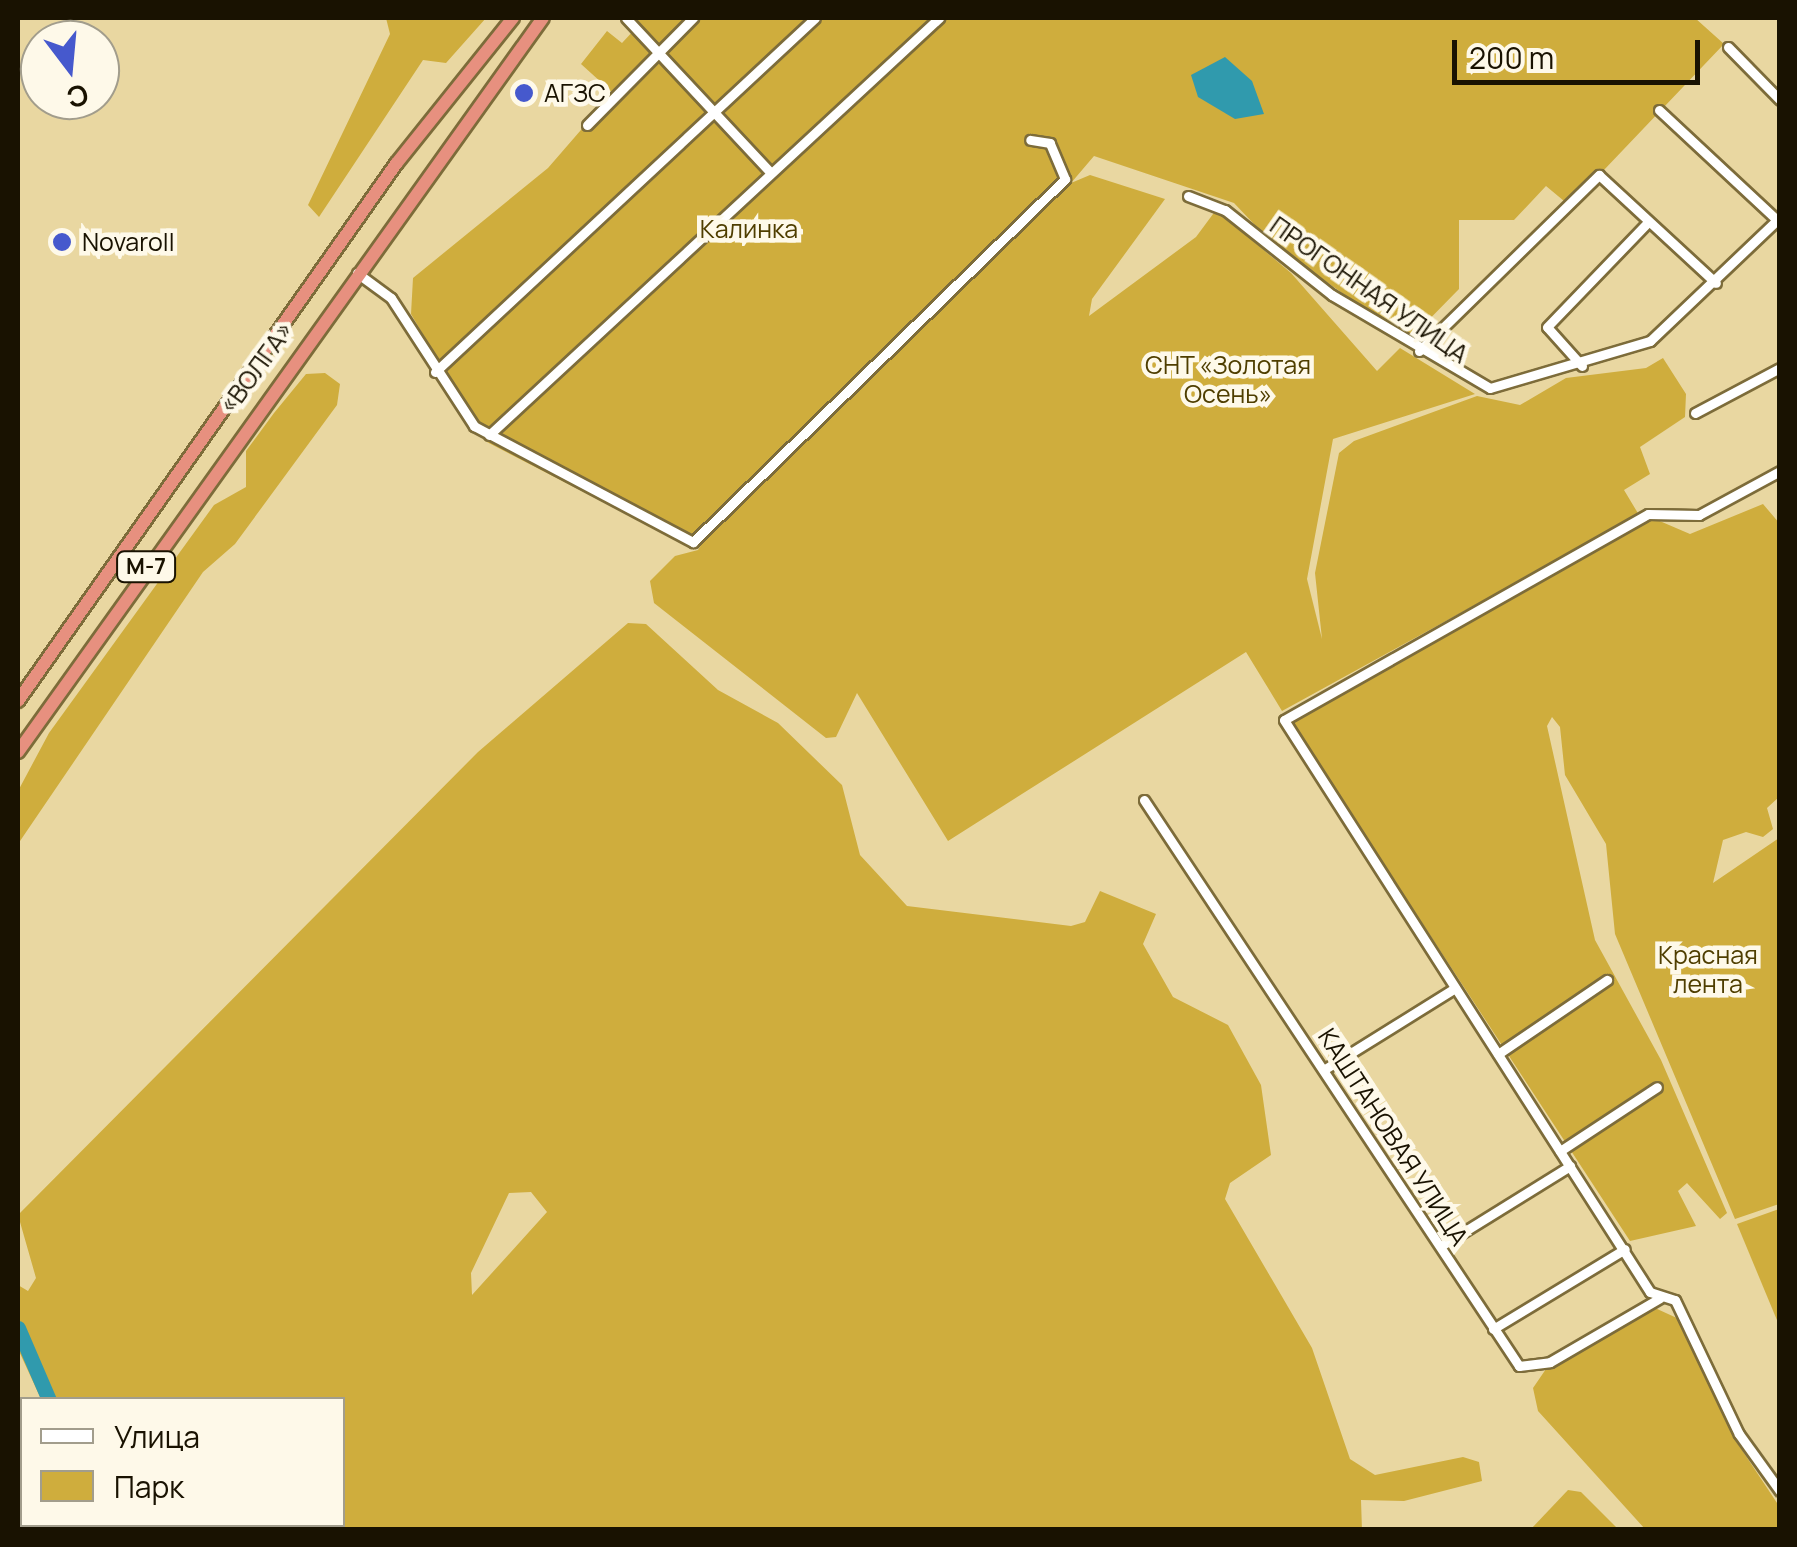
<!DOCTYPE html>
<meta charset="utf-8">
<style>
body{margin:0}
#map{position:relative;width:1797px;height:1547px;overflow:hidden;background:#e9d7a1;font-family:Manrope,sans-serif}
div>[style]{position:absolute}
.green>*{inset:0;background:#cfad3d}
.water>*{inset:0;background:#309aad}
.river>*{height:15px;margin:-7.5px;padding:0 7.5px;transform-origin:7.5px;border-radius:7.5px;background:#309aad}
.roads{filter:drop-shadow(2px 0 #7d6c3a) drop-shadow(-2px 0 #7d6c3a) drop-shadow(0 2px #7d6c3a) drop-shadow(0 -2px #7d6c3a)}
.minor>*{height:9px;margin:-4.5px;padding:0 4.5px;transform-origin:4.5px;border-radius:4.5px;background:#fff}
.highway>*{height:12px;margin:-6px;padding:0 6px;transform-origin:6px;border-radius:6px;background:#e7907f}
.dots>*{width:28px;height:28px;translate:-50% -50%;box-sizing:border-box;border:5px solid #fef9e9;border-radius:50%}
span{translate:-50% -50%;white-space:nowrap;text-align:center;line-height:1.15;-webkit-text-stroke:9px #fef9e9;paint-order:stroke}
.shield-label span{padding:2px 8px;background:#fef9e9;border:2px solid;border-radius:8px;-webkit-text-stroke-width:0}
.shield-label{font-size:22px;color:#191201;font-weight:700}
.poi-label{font-size:25px;color:#191201}
.left{translate:0 -50%;text-align:left}
.park-label{font-size:25px;color:#4f3e00}
.street-label{font-size:25px;color:#191201}
.frame{position:absolute;inset:0;border:20px solid #191201;pointer-events:none}
.legend{position:absolute;left:20px;top:1397px;width:325px;height:130px;box-sizing:border-box;background:#fef9e9;border:2px solid #a29d8c;margin:0;padding:12px 18px;list-style:none;font-size:30px;color:#191201}
.legend li{display:flex;align-items:center;gap:20px;height:50px}
.legend b{width:50px;border:2px solid #a29d8c}
.north{position:absolute;left:20px;top:20px;width:100px;height:100px;box-sizing:border-box;background:#fef9e9;border:2px solid #a29d8c;border-radius:50%;rotate:164deg;font-size:28px;font-weight:700;line-height:40px;text-align:center;color:#191201}
.north::after{content:'';display:block;margin:auto;width:35px;height:45px;background:#4659cd;clip-path:polygon(50% 0,100% 100%,50% 72%,0 100%)}
.scale{position:absolute;left:1452px;top:40px;width:248px;height:45px;box-sizing:border-box;border:5px solid #191201;border-top:0;padding-left:12px;font-size:30px;line-height:35px;white-space:nowrap;color:#191201;-webkit-text-stroke:8px #fef9e9;paint-order:stroke}
</style>
<div id="map">
<div class="green">
<i style="clip-path:polygon(386px 18px,486px 18px,446px 63px,423px 60px,319px 217px,308px 205px,390px 34px)"></i>
<i style="clip-path:polygon(626px 18px,1695px 18px,1724px 44px,1603px 171px,1564px 201px,1546px 186px,1514px 220px,1459px 220px,1459px 289px,1409px 340px,1274px 245px,1234px 203px,1094px 156px,1071px 183px,1090px 175px,1165px 199px,1092px 299px,1089px 316px,1196px 237px,1216px 210px,1291px 273px,1377px 371px,1400px 348px,1475px 394px,1333px 439px,1307px 579px,1322px 639px,1315px 573px,1339px 453px,1354px 441px,1477px 396px,1520px 405px,1566px 378px,1646px 368px,1663px 358px,1686px 394px,1685px 417px,1640px 447px,1650px 474px,1624px 490px,1639px 515px,1282px 711px,1246px 652px,948px 841px,857px 693px,836px 737px,826px 738px,654px 603px,650px 581px,675px 556px,698px 550px,701px 545px,694px 549px,485px 441px,411px 314px,413px 278px,548px 168px,613px 93px,581px 64px,607px 31px,622px 43px,636px 28px)"></i>
<i style="clip-path:polygon(325px 373px,340px 384px,337px 405px,235px 544px,203px 572px,18px 844px,18px 791px,49px 733px,214px 505px,246px 487px,246px 451px,274px 413px,306px 374px)"></i>
<i style="clip-path:polygon(1763px 504px,1780px 524px,1779px 797px,1767px 808px,1773px 829px,1763px 837px,1746px 832px,1723px 840px,1713px 883px,1779px 838px,1779px 1204px,1735px 1219px,1615px 934px,1606px 844px,1565px 775px,1560px 727px,1552px 717px,1547px 726px,1595px 940px,1661px 1060px,1727px 1213px,1720px 1219px,1687px 1183px,1678px 1191px,1696px 1226px,1630px 1241px,1290px 721px,1648px 516px,1690px 534px)"></i>
<i style="clip-path:polygon(evenodd,628px 623px,646px 624px,718px 690px,778px 723px,842px 785px,860px 855px,907px 906px,1071px 926px,1085px 922px,1100px 891px,1156px 914px,1143px 944px,1173px 997px,1228px 1025px,1261px 1085px,1271px 1155px,1230px 1183px,1225px 1199px,1312px 1348px,1350px 1459px,1375px 1475px,1463px 1457px,1479px 1462px,1482px 1481px,1404px 1501px,1361px 1500px,1362px 1530px,243px 1529px,342px 1524px,342px 1400px,41px 1399px,18px 1349px,18px 1285px,28px 1291px,36px 1278px,18px 1215px,478px 752px,628px 623px,531px 1192px,547px 1212px,472px 1295px,471px 1273px,509px 1193px,531px 1192px)"></i>
<i style="clip-path:polygon(1779px 1209px,1780px 1209px,1779px 1325px,1737px 1224px)"></i>
<i style="clip-path:polygon(1655px 1308px,1679px 1319px,1734px 1438px,1779px 1506px,1779px 1529px,1645px 1529px,1538px 1411px,1533px 1388px,1546px 1369px)"></i>
<i style="clip-path:polygon(1568px 1490px,1581px 1492px,1618px 1529px,1531px 1529px)"></i>
</div>
<div class="water">
<i style="clip-path:polygon(1225px 57px,1252px 81px,1264px 114px,1235px 119px,1198px 97px,1191px 75px)"></i>
</div>
<div class="river">
<i style="left:18px;top:1328px;width:78px;rotate:66.7deg"></i>
<i style="left:229px;top:1524px;width:7px;rotate:56deg"></i>
</div>
<div class="roads">
<div class="minor">
<i style="left:626px;top:18px;width:211px;rotate:46.9deg"></i>
<i style="left:1728px;top:47px;width:74px;rotate:45.5deg"></i>
<i style="left:1659px;top:110px;width:161px;rotate:43deg"></i>
<i style="left:587px;top:125px;width:151px;rotate:-45.3deg"></i>
<i style="left:1188px;top:196px;width:40px;rotate:21deg"></i>
<i style="left:1225px;top:210px;width:137px;rotate:38.5deg"></i>
<i style="left:1332px;top:295px;width:183px;rotate:30.5deg"></i>
<i style="left:1490px;top:388px;width:167px;rotate:-16.4deg"></i>
<i style="left:1650px;top:341px;width:180px;rotate:-43.6deg"></i>
<i style="left:357px;top:273px;width:42px;rotate:36.3deg"></i>
<i style="left:391px;top:298px;width:153px;rotate:57deg"></i>
<i style="left:474px;top:426px;width:248px;rotate:27.9deg"></i>
<i style="left:693px;top:542px;width:520px;rotate:-44.3deg"></i>
<i style="left:1065px;top:179px;width:39px;rotate:-113deg"></i>
<i style="left:1050px;top:143px;width:20px;rotate:-171deg"></i>
<i style="left:1419px;top:351px;width:252px;rotate:-44.4deg"></i>
<i style="left:1599px;top:175px;width:159px;rotate:42.7deg"></i>
<i style="left:1582px;top:366px;width:52px;rotate:-131.9deg"></i>
<i style="left:1547px;top:327px;width:146px;rotate:-46.1deg"></i>
<i style="left:435px;top:372px;width:519px;rotate:-42.97deg"></i>
<i style="left:1695px;top:413px;width:96px;rotate:-27.9deg"></i>
<i style="left:489px;top:435px;width:614px;rotate:-42.82deg"></i>
<i style="left:1780px;top:471px;width:92px;rotate:151.5deg"></i>
<i style="left:1699px;top:515px;width:51px;rotate:-178.9deg"></i>
<i style="left:1648px;top:514px;width:418px;rotate:150.5deg"></i>
<i style="left:1284px;top:720px;width:679px;rotate:57.39deg"></i>
<i style="left:1650px;top:1292px;width:26px;rotate:18deg"></i>
<i style="left:1675px;top:1300px;width:148px;rotate:64.5deg"></i>
<i style="left:1739px;top:1434px;width:70px;rotate:54.3deg"></i>
<i style="left:1144px;top:800px;width:679px;rotate:56.47deg"></i>
<i style="left:1519px;top:1366px;width:31px;rotate:-7deg"></i>
<i style="left:1550px;top:1362px;width:127px;rotate:-30.2deg"></i>
<i style="left:1498px;top:1054px;width:132px;rotate:-34.2deg"></i>
<i style="left:1325px;top:1069px;width:153px;rotate:-31.9deg"></i>
<i style="left:1560px;top:1151px;width:116px;rotate:-33.4deg"></i>
<i style="left:1441px;top:1246px;width:152px;rotate:-31.8deg"></i>
<i style="left:1493px;top:1329px;width:154px;rotate:-31.2deg"></i>
</div>
<div class="highway">
<i style="left:18px;top:701px;width:657px;rotate:-54.86deg"></i>
<i style="left:396px;top:164px;width:187px;rotate:-51.3deg"></i>
<i style="left:18px;top:752px;width:902px;rotate:-54.43deg"></i>
</div>
</div>
<div class="dots">
<i style="left:524px;top:93px;background:#4659cd"></i>
<i style="left:62px;top:242px;background:#4659cd"></i>
</div>
<div class="shield-label">
<span style="left:146px;top:567px">М-7</span>
</div>
<div class="poi-label">
<span class="left" style="left:544px;top:93px">АГЗС</span>
<span class="left" style="left:82px;top:242px">Novaroll</span>
</div>
<div class="park-label">
<span style="left:749px;top:229px">Калинка</span>
<span style="left:1228px;top:380px">СНТ «Золотая<br>Осень»</span>
<span style="left:1708px;top:970px">Красная<br>лента</span>
</div>
<div class="street-label">
<span style="left:1369px;top:290px;rotate:35deg">ПРОГОННАЯ УЛИЦА</span>
<span style="left:257px;top:368px;rotate:-54deg">«ВОЛГА»</span>
<span style="left:1393px;top:1137px;rotate:57deg">КАШТАНОВАЯ УЛИЦА</span>
</div>
<div class="frame"></div>
<ul class="legend">
<li><b style="height:12px;background:#fff"></b>Улица</li>
<li><b style="height:28px;background:#cfad3d"></b>Парк</li>
</ul>
<div class="north">С</div>
<div class="scale">200 m</div>
</div>
